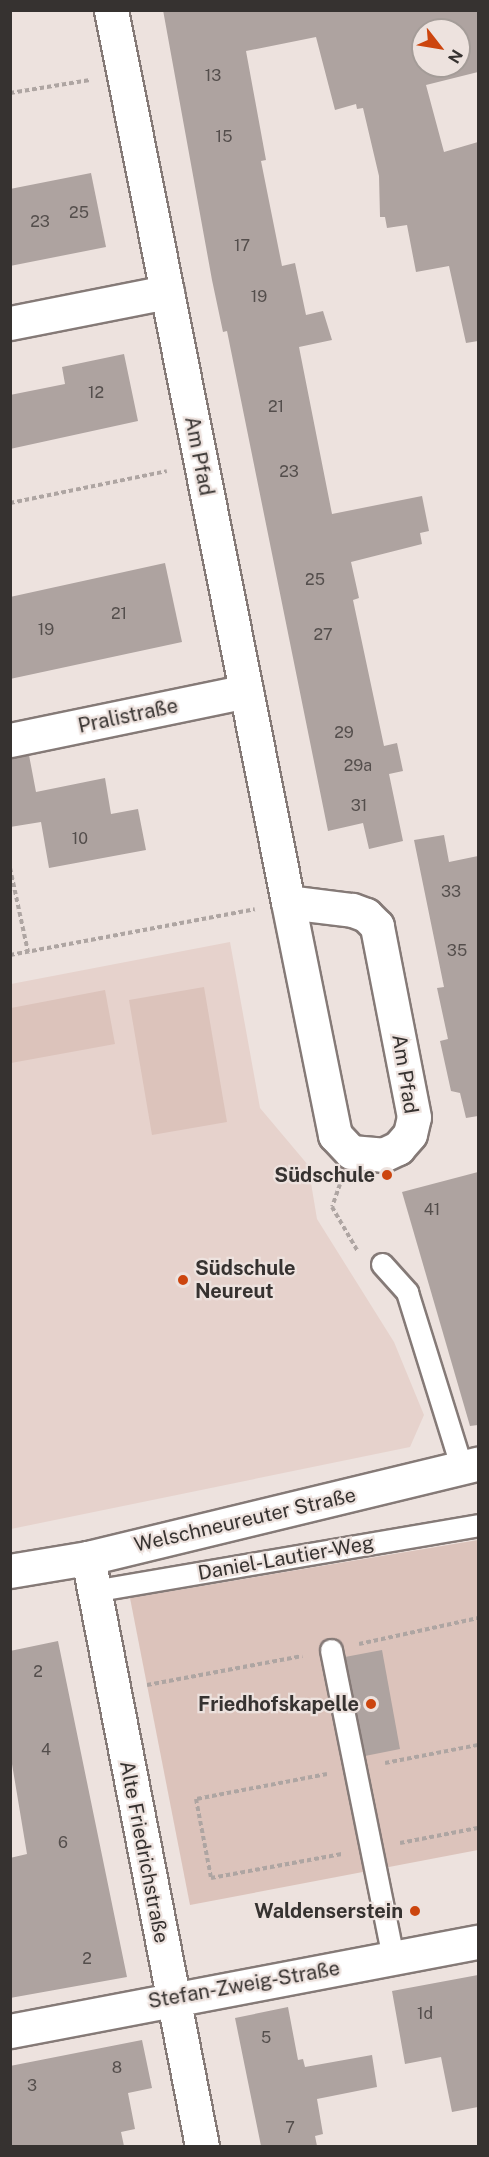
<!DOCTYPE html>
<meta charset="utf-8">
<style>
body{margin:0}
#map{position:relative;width:489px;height:2157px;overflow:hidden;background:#ede2de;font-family:"Public Sans",sans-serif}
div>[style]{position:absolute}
.built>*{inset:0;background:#e6d2cc}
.green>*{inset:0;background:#dcc3bb}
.building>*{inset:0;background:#aea3a0}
.path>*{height:4px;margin-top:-2px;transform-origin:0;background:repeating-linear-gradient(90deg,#aea5a2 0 4.5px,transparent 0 7.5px)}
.roads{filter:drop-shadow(2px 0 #857a77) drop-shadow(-2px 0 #857a77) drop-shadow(0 2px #857a77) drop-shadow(0 -2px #857a77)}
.lane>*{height:21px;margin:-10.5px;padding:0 10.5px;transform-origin:10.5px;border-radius:10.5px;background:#fff}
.street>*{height:33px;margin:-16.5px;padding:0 16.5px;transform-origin:16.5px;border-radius:16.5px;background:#fff}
.secondary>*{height:33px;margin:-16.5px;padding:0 16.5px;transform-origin:16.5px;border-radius:16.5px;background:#fff}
.dots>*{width:16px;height:16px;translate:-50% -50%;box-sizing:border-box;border:3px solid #ede2de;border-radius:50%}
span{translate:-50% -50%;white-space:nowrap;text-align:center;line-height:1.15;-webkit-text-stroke:4.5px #ede2de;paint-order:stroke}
.number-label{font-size:16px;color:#544e4c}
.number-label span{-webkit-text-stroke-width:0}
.street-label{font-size:20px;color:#363230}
.poi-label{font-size:20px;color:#363230;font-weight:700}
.right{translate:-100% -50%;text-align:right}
.left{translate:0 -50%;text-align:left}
.frame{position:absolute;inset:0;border:12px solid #363230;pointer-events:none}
.north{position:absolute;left:411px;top:18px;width:60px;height:60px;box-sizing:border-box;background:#ede2de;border:2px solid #a49c98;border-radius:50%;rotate:121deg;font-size:16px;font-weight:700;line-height:24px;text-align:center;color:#363230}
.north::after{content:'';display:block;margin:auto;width:21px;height:27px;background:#cc450e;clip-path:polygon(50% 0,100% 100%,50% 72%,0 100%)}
</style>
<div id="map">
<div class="built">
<i style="clip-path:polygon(230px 942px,260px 1108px,308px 1165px,317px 1219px,394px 1342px,424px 1415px,410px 1447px,11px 1529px,11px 984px)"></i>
</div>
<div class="green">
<i style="clip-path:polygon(204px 987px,227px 1122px,152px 1135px,129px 1000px)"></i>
<i style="clip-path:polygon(105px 990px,115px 1044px,11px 1063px,11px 1008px)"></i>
<i style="clip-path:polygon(478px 1540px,478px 1850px,190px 1905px,130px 1598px)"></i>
</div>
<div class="building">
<i style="clip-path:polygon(evenodd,163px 10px,478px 10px,478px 72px,426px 85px,444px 152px,478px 142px,478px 341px,466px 343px,449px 266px,416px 272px,407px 225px,387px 228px,385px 217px,380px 217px,379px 176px,363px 108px,357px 109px,356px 104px,335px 110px,316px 37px,246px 51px,266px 160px,261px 161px,282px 266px,295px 263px,306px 315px,323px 311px,332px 340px,299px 347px,332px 514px,422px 496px,429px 531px,420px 533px,422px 544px,351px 562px,359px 598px,353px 600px,384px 746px,397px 743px,403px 771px,389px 774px,403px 841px,369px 849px,363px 823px,328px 831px,227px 331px,223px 332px,212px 280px,163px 10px,423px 30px,459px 30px,459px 66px,423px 66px,423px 30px)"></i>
<i style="clip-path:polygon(91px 173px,106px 247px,10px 266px,10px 189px)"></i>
<i style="clip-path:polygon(124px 354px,138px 421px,10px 449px,10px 395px,65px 384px,62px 367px)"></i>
<i style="clip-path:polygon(165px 563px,182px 642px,10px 679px,10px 597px)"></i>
<i style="clip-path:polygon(29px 755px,36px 792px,105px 778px,111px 814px,138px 809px,146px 850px,49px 868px,41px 822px,10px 827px,10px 758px)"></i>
<i style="clip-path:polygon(444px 835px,449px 862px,478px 856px,478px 1116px,466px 1118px,460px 1093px,451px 1091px,440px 1041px,448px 1039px,437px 988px,444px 987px,414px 840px)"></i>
<i style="clip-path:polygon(478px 1172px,478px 1425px,470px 1426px,402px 1192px)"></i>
<i style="clip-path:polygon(58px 1641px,127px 1977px,10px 1998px,10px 1858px,27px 1854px,10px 1752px,10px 1651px)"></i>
<i style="clip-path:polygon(382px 1650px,400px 1749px,365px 1756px,345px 1657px)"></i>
<i style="clip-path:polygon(478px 1975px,478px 2107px,452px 2112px,441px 2057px,405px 2064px,392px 1991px)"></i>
<i style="clip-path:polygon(288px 2007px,298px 2060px,303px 2059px,305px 2067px,372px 2055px,377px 2087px,317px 2099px,323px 2134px,315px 2136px,317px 2146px,261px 2146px,235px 2018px)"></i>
<i style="clip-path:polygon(142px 2040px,152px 2088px,128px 2093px,135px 2129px,121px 2132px,124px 2146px,10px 2146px,10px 2066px)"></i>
</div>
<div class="path">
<i style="left:10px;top:93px;width:81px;rotate:-9.2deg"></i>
<i style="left:10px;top:503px;width:160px;rotate:-11.5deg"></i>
<i style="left:10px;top:868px;width:86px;rotate:77.9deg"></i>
<i style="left:10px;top:955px;width:249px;rotate:-10.6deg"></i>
<i style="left:340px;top:1184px;width:24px;rotate:109deg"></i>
<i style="left:332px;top:1207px;width:50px;rotate:59.8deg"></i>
<i style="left:359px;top:1644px;width:122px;rotate:-12.3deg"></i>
<i style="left:147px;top:1685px;width:158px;rotate:-10.6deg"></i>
<i style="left:385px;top:1763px;width:95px;rotate:-11deg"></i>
<i style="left:327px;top:1774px;width:133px;rotate:169.2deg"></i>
<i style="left:196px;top:1799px;width:80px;rotate:79.2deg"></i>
<i style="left:211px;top:1878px;width:133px;rotate:-10.4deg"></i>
<i style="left:400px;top:1843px;width:79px;rotate:-10.9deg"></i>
</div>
<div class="roads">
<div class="lane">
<i style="left:382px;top:1264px;width:38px;rotate:48deg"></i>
<i style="left:407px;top:1292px;width:185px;rotate:72.7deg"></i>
<i style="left:93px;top:1591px;width:391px;rotate:-9.7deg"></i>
<i style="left:331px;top:1650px;width:314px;rotate:78.6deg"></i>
</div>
<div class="street">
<i style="left:111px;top:10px;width:909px;rotate:78.78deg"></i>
<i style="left:288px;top:902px;width:238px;rotate:78.6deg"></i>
<i style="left:335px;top:1135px;width:23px;rotate:47deg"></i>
<i style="left:351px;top:1152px;width:32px;rotate:5deg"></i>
<i style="left:383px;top:1155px;width:17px;rotate:-25deg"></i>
<i style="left:398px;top:1148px;width:18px;rotate:-49deg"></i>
<i style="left:410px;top:1134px;width:17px;rotate:-77deg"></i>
<i style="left:414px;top:1117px;width:195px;rotate:-101deg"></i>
<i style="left:377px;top:926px;width:16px;rotate:-135deg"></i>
<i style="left:366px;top:915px;width:15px;rotate:-160deg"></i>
<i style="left:352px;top:910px;width:64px;rotate:-172.9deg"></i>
<i style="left:10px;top:323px;width:160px;rotate:-11.2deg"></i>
<i style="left:10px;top:740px;width:241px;rotate:-11.7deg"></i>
<i style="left:88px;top:1558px;width:599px;rotate:79.03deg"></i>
<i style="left:10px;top:2031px;width:476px;rotate:-10.8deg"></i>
</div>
<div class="secondary">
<i style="left:10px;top:1571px;width:79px;rotate:-9.5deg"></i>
<i style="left:88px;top:1558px;width:401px;rotate:-13.6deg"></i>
</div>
</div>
<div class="dots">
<i style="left:387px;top:1175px;background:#cc450e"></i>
<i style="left:183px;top:1280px;background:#cc450e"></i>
<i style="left:371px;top:1704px;background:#cc450e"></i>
<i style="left:415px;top:1911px;background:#cc450e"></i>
</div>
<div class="number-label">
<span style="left:213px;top:76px">13</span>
<span style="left:224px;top:137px">15</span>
<span style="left:79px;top:213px">25</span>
<span style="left:40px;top:222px">23</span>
<span style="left:242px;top:246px">17</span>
<span style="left:259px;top:297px">19</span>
<span style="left:96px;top:393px">12</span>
<span style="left:276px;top:407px">21</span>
<span style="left:289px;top:472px">23</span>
<span style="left:315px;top:580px">25</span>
<span style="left:119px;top:614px">21</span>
<span style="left:46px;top:630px">19</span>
<span style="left:323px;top:635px">27</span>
<span style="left:344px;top:733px">29</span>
<span style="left:358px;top:766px">29a</span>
<span style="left:359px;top:806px">31</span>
<span style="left:80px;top:839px">10</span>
<span style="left:451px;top:892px">33</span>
<span style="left:457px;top:951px">35</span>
<span style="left:432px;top:1210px">41</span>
<span style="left:38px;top:1672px">2</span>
<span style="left:46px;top:1750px">4</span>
<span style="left:63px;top:1843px">6</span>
<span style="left:87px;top:1959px">2</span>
<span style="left:425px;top:2014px">1d</span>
<span style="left:266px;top:2038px">5</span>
<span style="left:117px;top:2068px">8</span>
<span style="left:32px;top:2086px">3</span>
<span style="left:290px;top:2128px">7</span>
</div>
<div class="street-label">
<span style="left:199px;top:456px;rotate:79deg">Am Pfad</span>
<span style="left:128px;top:716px;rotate:-12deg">Pralistraße</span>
<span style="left:405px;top:1074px;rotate:81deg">Am Pfad</span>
<span style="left:245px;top:1520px;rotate:-13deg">Welschneureuter Straße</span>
<span style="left:286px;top:1558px;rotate:-10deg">Daniel-Lautier-Weg</span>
<span style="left:144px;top:1852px;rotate:79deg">Alte Friedrichstraße</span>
<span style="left:244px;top:1985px;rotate:-10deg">Stefan-Zweig-Straße</span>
</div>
<div class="poi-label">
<span class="right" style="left:375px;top:1175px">Südschule</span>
<span class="left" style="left:195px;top:1280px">Südschule<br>Neureut</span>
<span class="right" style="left:359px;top:1704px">Friedhofskapelle</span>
<span class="right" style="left:403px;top:1911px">Waldenserstein</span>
</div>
<div class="frame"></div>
<div class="north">N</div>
</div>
